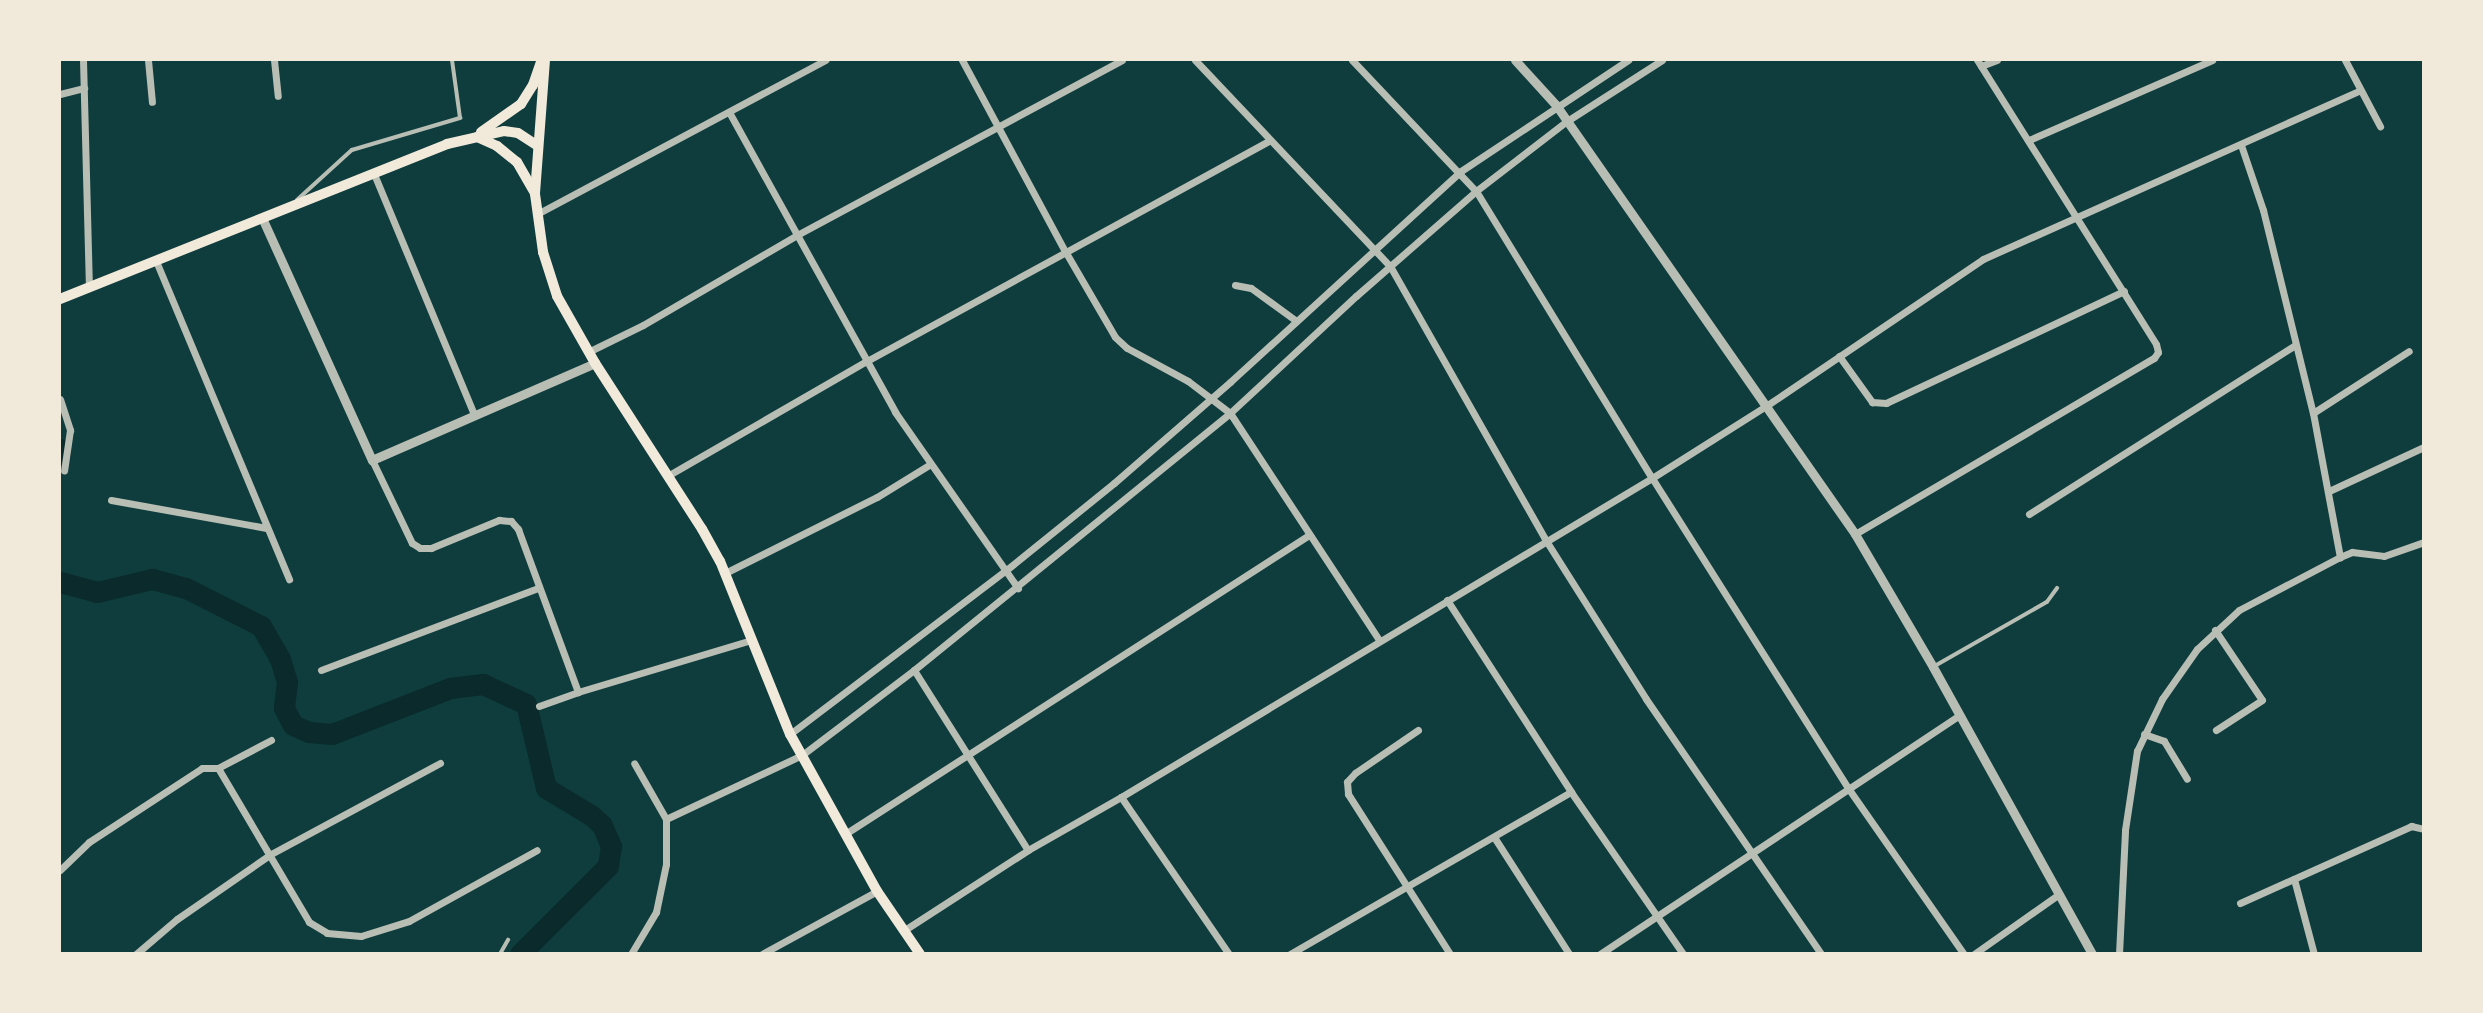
<!DOCTYPE html>
<style>
body{margin:0}
#map{position:relative;width:2483px;height:1013px;overflow:hidden;background:#0f3d3e;font-family:Arial,sans-serif}
div>[style]{position:absolute}
.river>*{height:21px;margin:-10.5px;padding:0 10.5px;transform-origin:10.5px;border-radius:10.5px;background:#0a2a2b}
.service>*{height:3.5px;margin:-1.75px;padding:0 1.75px;transform-origin:1.75px;border-radius:1.75px;background:#b8beb3}
.minor>*{height:7px;margin:-3.5px;padding:0 3.5px;transform-origin:3.5px;border-radius:3.5px;background:#b8beb3}
.tertiary>*{height:9px;margin:-4.5px;padding:0 4.5px;transform-origin:4.5px;border-radius:4.5px;background:#b8beb3}
.secondary>*{height:10px;margin:-5px;padding:0 5px;transform-origin:5px;border-radius:5px;background:#f1e9da}
span{translate:-50% -50%;white-space:nowrap;text-align:center;line-height:1.15;-webkit-text-stroke:5px #f1e9da;paint-order:stroke}
.frame{position:absolute;inset:0;border:61px solid #f1e9da;pointer-events:none}
</style>
<div id="map">
<div class="river">
<i style="left:60px;top:449px;width:5px;rotate:90deg"></i>
<i style="left:60px;top:582px;width:38px;rotate:15deg"></i>
<i style="left:97px;top:592px;width:57px;rotate:-13.3deg"></i>
<i style="left:152px;top:579px;width:35px;rotate:15deg"></i>
<i style="left:186px;top:588px;width:84px;rotate:26.9deg"></i>
<i style="left:261px;top:626px;width:38px;rotate:60deg"></i>
<i style="left:280px;top:659px;width:24px;rotate:73deg"></i>
<i style="left:287px;top:682px;width:26px;rotate:97deg"></i>
<i style="left:284px;top:708px;width:19px;rotate:62deg"></i>
<i style="left:293px;top:725px;width:17px;rotate:24deg"></i>
<i style="left:309px;top:732px;width:23px;rotate:5deg"></i>
<i style="left:332px;top:734px;width:127px;rotate:-21.3deg"></i>
<i style="left:450px;top:688px;width:33px;rotate:-7deg"></i>
<i style="left:483px;top:684px;width:47px;rotate:24.9deg"></i>
<i style="left:526px;top:704px;width:86px;rotate:76.6deg"></i>
<i style="left:546px;top:788px;width:54px;rotate:31.3deg"></i>
<i style="left:592px;top:816px;width:13px;rotate:42deg"></i>
<i style="left:602px;top:825px;width:23px;rotate:67deg"></i>
<i style="left:611px;top:846px;width:20px;rotate:99deg"></i>
<i style="left:608px;top:866px;width:124px;rotate:135deg"></i>
</div>
<div class="service">
<i style="left:297px;top:200px;width:74px;rotate:-42.3deg"></i>
<i style="left:352px;top:150px;width:113px;rotate:-16.5deg"></i>
<i style="left:460px;top:118px;width:59px;rotate:-97.9deg"></i>
<i style="left:1933px;top:667px;width:131px;rotate:-29.7deg"></i>
<i style="left:2047px;top:602px;width:17px;rotate:-54deg"></i>
<i style="left:500px;top:954px;width:16px;rotate:-60deg"></i>
</div>
<div class="minor">
<i style="left:83px;top:60px;width:227px;rotate:88.5deg"></i>
<i style="left:148px;top:60px;width:42px;rotate:84.6deg"></i>
<i style="left:274px;top:60px;width:36px;rotate:84deg"></i>
<i style="left:962px;top:60px;width:217px;rotate:61.7deg"></i>
<i style="left:1065px;top:251px;width:99px;rotate:59.8deg"></i>
<i style="left:1115px;top:337px;width:16px;rotate:43deg"></i>
<i style="left:1127px;top:348px;width:69px;rotate:28.4deg"></i>
<i style="left:1188px;top:381px;width:53px;rotate:37.3deg"></i>
<i style="left:1230px;top:413px;width:272px;rotate:56.7deg"></i>
<i style="left:1195px;top:60px;width:284px;rotate:46.6deg"></i>
<i style="left:1390px;top:266px;width:314px;rotate:60.4deg"></i>
<i style="left:1545px;top:539px;width:189px;rotate:57.7deg"></i>
<i style="left:1646px;top:699px;width:309px;rotate:55.5deg"></i>
<i style="left:1352px;top:60px;width:180px;rotate:46.6deg"></i>
<i style="left:1476px;top:191px;width:337px;rotate:58.5deg"></i>
<i style="left:1652px;top:478px;width:367px;rotate:57.7deg"></i>
<i style="left:1848px;top:788px;width:203px;rotate:55.1deg"></i>
<i style="left:2345px;top:60px;width:75px;rotate:62.1deg"></i>
<i style="left:1981px;top:66px;width:17px;rotate:-21deg"></i>
<i style="left:60px;top:94px;width:25px;rotate:-14deg"></i>
<i style="left:729px;top:112px;width:343px;rotate:61deg"></i>
<i style="left:895px;top:412px;width:215px;rotate:55.1deg"></i>
<i style="left:2029px;top:140px;width:200px;rotate:-23.6deg"></i>
<i style="left:2241px;top:145px;width:69px;rotate:71.3deg"></i>
<i style="left:2263px;top:210px;width:209px;rotate:76.2deg"></i>
<i style="left:2313px;top:413px;width:147px;rotate:79.4deg"></i>
<i style="left:374px;top:174px;width:260px;rotate:67.4deg"></i>
<i style="left:537px;top:214px;width:327px;rotate:-28.1deg"></i>
<i style="left:156px;top:261px;width:345px;rotate:67.3deg"></i>
<i style="left:1235px;top:285px;width:16px;rotate:11deg"></i>
<i style="left:1251px;top:288px;width:54px;rotate:36deg"></i>
<i style="left:588px;top:352px;width:61px;rotate:-26.1deg"></i>
<i style="left:643px;top:325px;width:178px;rotate:-30.3deg"></i>
<i style="left:797px;top:235px;width:369px;rotate:-28.3deg"></i>
<i style="left:1839px;top:356px;width:57px;rotate:54.3deg"></i>
<i style="left:1872px;top:402px;width:14px;rotate:4deg"></i>
<i style="left:1886px;top:403px;width:263px;rotate:-25.2deg"></i>
<i style="left:60px;top:399px;width:33px;rotate:72deg"></i>
<i style="left:70px;top:430px;width:41px;rotate:98.3deg"></i>
<i style="left:2313px;top:413px;width:114px;rotate:-32.9deg"></i>
<i style="left:372px;top:460px;width:92px;rotate:64.3deg"></i>
<i style="left:412px;top:543px;width:9px;rotate:32deg"></i>
<i style="left:420px;top:548px;width:11px"></i>
<i style="left:431px;top:548px;width:74px;rotate:-22.4deg"></i>
<i style="left:499px;top:520px;width:12px;rotate:5deg"></i>
<i style="left:511px;top:521px;width:11px;rotate:49deg"></i>
<i style="left:518px;top:529px;width:174px;rotate:69.8deg"></i>
<i style="left:669px;top:475px;width:226px;rotate:-30deg"></i>
<i style="left:865px;top:362px;width:462px;rotate:-28.7deg"></i>
<i style="left:2329px;top:491px;width:105px;rotate:-24.9deg"></i>
<i style="left:111px;top:500px;width:158px;rotate:10.2deg"></i>
<i style="left:2029px;top:514px;width:315px;rotate:-32.4deg"></i>
<i style="left:1855px;top:534px;width:347px;rotate:-30.5deg"></i>
<i style="left:2154px;top:358px;width:7px;rotate:-56deg"></i>
<i style="left:2158px;top:352px;width:8px;rotate:-104deg"></i>
<i style="left:2156px;top:344px;width:336px;rotate:-122.2deg"></i>
<i style="left:725px;top:573px;width:170px;rotate:-26.6deg"></i>
<i style="left:877px;top:497px;width:61px;rotate:-31.6deg"></i>
<i style="left:1447px;top:600px;width:229px;rotate:57.1deg"></i>
<i style="left:1571px;top:792px;width:197px;rotate:55.3deg"></i>
<i style="left:2215px;top:630px;width:84px;rotate:56.1deg"></i>
<i style="left:2262px;top:700px;width:55px;rotate:146.9deg"></i>
<i style="left:321px;top:670px;width:232px;rotate:-20.7deg"></i>
<i style="left:914px;top:670px;width:213px;rotate:57.7deg"></i>
<i style="left:539px;top:706px;width:41px;rotate:-19.7deg"></i>
<i style="left:578px;top:692px;width:181px;rotate:-16.7deg"></i>
<i style="left:1418px;top:730px;width:76px;rotate:145.7deg"></i>
<i style="left:1355px;top:773px;width:12px;rotate:132deg"></i>
<i style="left:1347px;top:782px;width:12px;rotate:85deg"></i>
<i style="left:1348px;top:794px;width:190px;rotate:57.5deg"></i>
<i style="left:790px;top:734px;width:270px;rotate:-37.2deg"></i>
<i style="left:1005px;top:571px;width:140px;rotate:-38.9deg"></i>
<i style="left:1114px;top:483px;width:154px;rotate:-41deg"></i>
<i style="left:1230px;top:382px;width:313px;rotate:-42.4deg"></i>
<i style="left:1461px;top:171px;width:201px;rotate:-33.6deg"></i>
<i style="left:2144px;top:734px;width:21px;rotate:19deg"></i>
<i style="left:2164px;top:741px;width:44px;rotate:58.8deg"></i>
<i style="left:218px;top:768px;width:179px;rotate:59.4deg"></i>
<i style="left:309px;top:922px;width:21px;rotate:31deg"></i>
<i style="left:327px;top:933px;width:34px;rotate:5deg"></i>
<i style="left:361px;top:936px;width:50px;rotate:-17.4deg"></i>
<i style="left:409px;top:921px;width:146px;rotate:-29deg"></i>
<i style="left:1121px;top:797px;width:191px;rotate:55.5deg"></i>
<i style="left:666px;top:819px;width:150px;rotate:-25.2deg"></i>
<i style="left:802px;top:755px;width:141px;rotate:-37.2deg"></i>
<i style="left:914px;top:670px;width:407px;rotate:-39.1deg"></i>
<i style="left:1230px;top:413px;width:172px;rotate:-42.9deg"></i>
<i style="left:1356px;top:296px;width:159px;rotate:-41.2deg"></i>
<i style="left:1476px;top:191px;width:115px;rotate:-37.6deg"></i>
<i style="left:1567px;top:121px;width:113px;rotate:-32.7deg"></i>
<i style="left:845px;top:834px;width:552px;rotate:-32.8deg"></i>
<i style="left:1494px;top:837px;width:139px;rotate:57.3deg"></i>
<i style="left:60px;top:870px;width:40px;rotate:-44deg"></i>
<i style="left:89px;top:842px;width:135px;rotate:-33.2deg"></i>
<i style="left:202px;top:768px;width:16px"></i>
<i style="left:218px;top:768px;width:60px;rotate:-27.8deg"></i>
<i style="left:2294px;top:879px;width:78px;rotate:75.1deg"></i>
<i style="left:2240px;top:903px;width:188px;rotate:-24.2deg"></i>
<i style="left:2411px;top:826px;width:13px;rotate:13deg"></i>
<i style="left:903px;top:931px;width:149px;rotate:-32.9deg"></i>
<i style="left:1028px;top:850px;width:107px;rotate:-29.7deg"></i>
<i style="left:1121px;top:797px;width:619px;rotate:-31deg"></i>
<i style="left:1652px;top:478px;width:135px;rotate:-32.3deg"></i>
<i style="left:1766px;top:406px;width:262px;rotate:-34.1deg"></i>
<i style="left:1983px;top:259px;width:413px;rotate:-24.1deg"></i>
<i style="left:136px;top:954px;width:54px;rotate:-40.5deg"></i>
<i style="left:177px;top:919px;width:114px;rotate:-34.7deg"></i>
<i style="left:271px;top:854px;width:192px;rotate:-28.3deg"></i>
<i style="left:631px;top:954px;width:49px;rotate:-59.2deg"></i>
<i style="left:656px;top:912px;width:49px;rotate:-78.2deg"></i>
<i style="left:666px;top:864px;width:45px;rotate:-90deg"></i>
<i style="left:666px;top:819px;width:64px;rotate:-119.7deg"></i>
<i style="left:762px;top:954px;width:131px;rotate:-28.7deg"></i>
<i style="left:1290px;top:954px;width:324px;rotate:-30deg"></i>
<i style="left:1600px;top:954px;width:432px;rotate:-33.6deg"></i>
<i style="left:1974px;top:954px;width:104px;rotate:-35.2deg"></i>
<i style="left:2119px;top:954px;width:124px;rotate:-87.2deg"></i>
<i style="left:2125px;top:830px;width:80px;rotate:-81.4deg"></i>
<i style="left:2137px;top:751px;width:58px;rotate:-64.3deg"></i>
<i style="left:2162px;top:699px;width:61px;rotate:-55deg"></i>
<i style="left:2197px;top:649px;width:57px;rotate:-42.9deg"></i>
<i style="left:2239px;top:610px;width:114px;rotate:-27.7deg"></i>
<i style="left:2340px;top:557px;width:13px;rotate:-23deg"></i>
<i style="left:2352px;top:552px;width:32px;rotate:7deg"></i>
<i style="left:2384px;top:556px;width:42px;rotate:-19.3deg"></i>
</div>
<div class="tertiary">
<i style="left:1515px;top:60px;width:61px;rotate:47.7deg"></i>
<i style="left:1556px;top:105px;width:523px;rotate:55.12deg"></i>
<i style="left:1855px;top:534px;width:154px;rotate:59.6deg"></i>
<i style="left:1933px;top:667px;width:328px;rotate:61deg"></i>
<i style="left:263px;top:220px;width:264px;rotate:65.6deg"></i>
<i style="left:372px;top:460px;width:243px;rotate:-23.5deg"></i>
</div>
<div class="secondary">
<i style="left:545px;top:60px;width:134px;rotate:94.3deg"></i>
<i style="left:535px;top:194px;width:59px;rotate:82.1deg"></i>
<i style="left:543px;top:252px;width:46px;rotate:72.3deg"></i>
<i style="left:557px;top:296px;width:77px;rotate:60.4deg"></i>
<i style="left:595px;top:363px;width:197px;rotate:57.2deg"></i>
<i style="left:702px;top:529px;width:37px;rotate:61deg"></i>
<i style="left:720px;top:561px;width:187px;rotate:68deg"></i>
<i style="left:790px;top:734px;width:179px;rotate:61deg"></i>
<i style="left:877px;top:891px;width:76px;rotate:55.7deg"></i>
<i style="left:481px;top:132px;width:49px;rotate:-35deg"></i>
<i style="left:521px;top:104px;width:22px;rotate:-58deg"></i>
<i style="left:533px;top:85px;width:24px;rotate:-71deg"></i>
<i style="left:477px;top:137px;width:22px;rotate:24deg"></i>
<i style="left:497px;top:146px;width:26px;rotate:39deg"></i>
<i style="left:517px;top:162px;width:34px;rotate:60deg"></i>
<i style="left:60px;top:299px;width:417px;rotate:-21.8deg"></i>
<i style="left:447px;top:144px;width:58px;rotate:-12.8deg"></i>
<i style="left:504px;top:131px;width:14px;rotate:8deg"></i>
<i style="left:518px;top:133px;width:24px;rotate:33deg"></i>
</div>
<div class="frame"></div>
</div>
